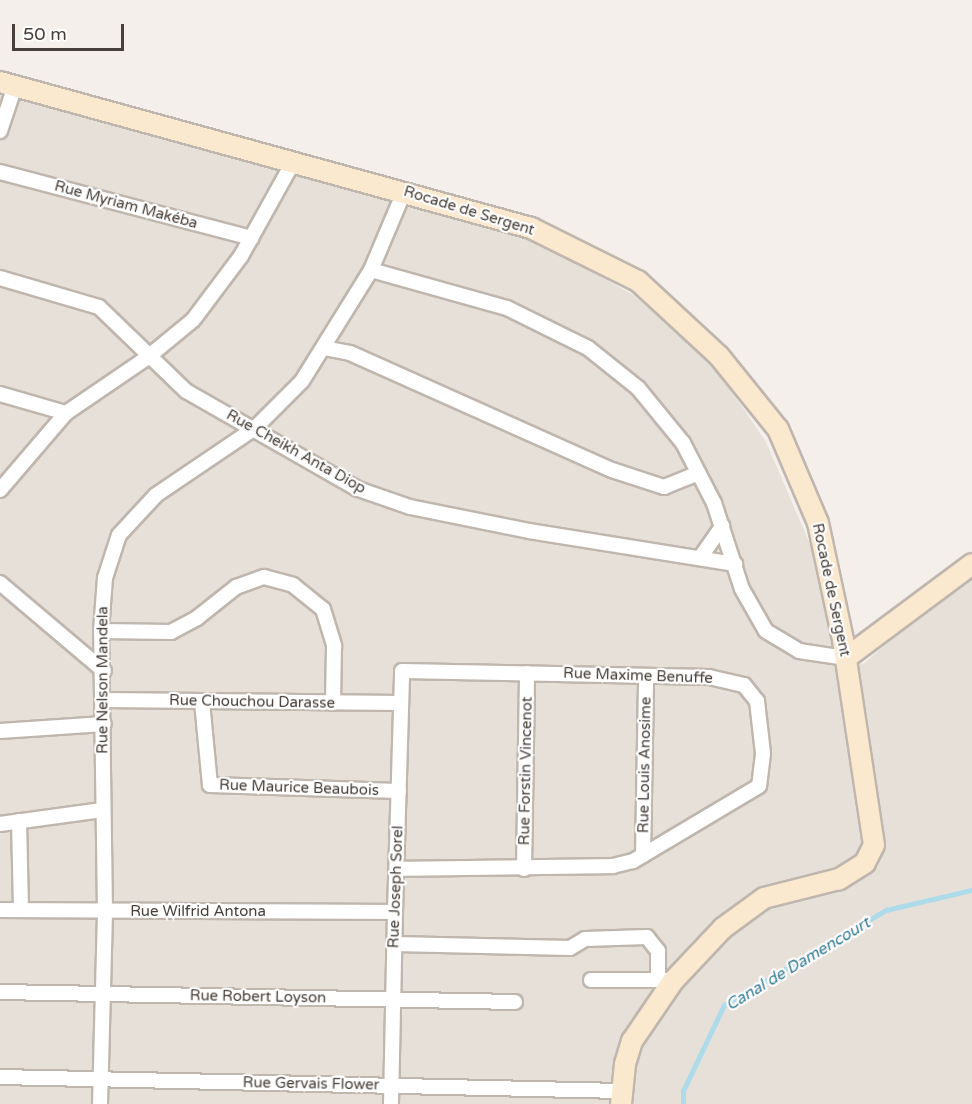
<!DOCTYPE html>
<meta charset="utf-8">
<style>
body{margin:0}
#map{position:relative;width:972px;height:1104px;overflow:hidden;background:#f4efeb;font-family:"Varela Round",sans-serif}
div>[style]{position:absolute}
.residential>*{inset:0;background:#e7e0d9}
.stream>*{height:4.5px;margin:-2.25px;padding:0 2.25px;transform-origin:2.25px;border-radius:2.25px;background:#addbea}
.roads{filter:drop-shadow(2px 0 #bfb6ae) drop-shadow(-2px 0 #bfb6ae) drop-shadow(0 2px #bfb6ae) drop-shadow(0 -2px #bfb6ae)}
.minor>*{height:14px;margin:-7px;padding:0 7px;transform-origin:7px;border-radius:7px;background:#fff}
.secondary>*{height:20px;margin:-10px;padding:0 10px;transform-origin:10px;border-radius:10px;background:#fae8cf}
span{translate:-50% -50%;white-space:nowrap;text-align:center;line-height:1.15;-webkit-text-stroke:4.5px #fff;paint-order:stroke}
.street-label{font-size:15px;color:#473f39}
.water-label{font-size:16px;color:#357b93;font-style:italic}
.scale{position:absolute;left:12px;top:24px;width:112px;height:27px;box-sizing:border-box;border:3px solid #473f39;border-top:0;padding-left:8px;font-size:18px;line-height:21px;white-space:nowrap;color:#473f39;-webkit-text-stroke:4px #fff;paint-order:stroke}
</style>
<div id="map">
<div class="residential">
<i style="clip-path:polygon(0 76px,529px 236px,635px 296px,715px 367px,766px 442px,862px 665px,972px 570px,972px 1104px,0 1104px)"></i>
</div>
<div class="stream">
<i style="left:683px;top:1104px;width:13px;rotate:-90deg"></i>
<i style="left:683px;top:1091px;width:95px;rotate:-64.5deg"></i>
<i style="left:724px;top:1005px;width:188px;rotate:-30.4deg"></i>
<i style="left:886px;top:910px;width:88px;rotate:-13.1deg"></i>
</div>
<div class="roads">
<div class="minor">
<i style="left:0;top:131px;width:47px;rotate:-71.6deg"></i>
<i style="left:0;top:172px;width:260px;rotate:14.7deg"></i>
<i style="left:371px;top:270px;width:141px;rotate:15.6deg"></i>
<i style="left:507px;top:308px;width:90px;rotate:26.3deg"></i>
<i style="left:588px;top:348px;width:64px;rotate:38.7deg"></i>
<i style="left:638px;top:388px;width:71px;rotate:50.7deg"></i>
<i style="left:683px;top:443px;width:68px;rotate:62.7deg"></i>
<i style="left:714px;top:503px;width:90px;rotate:72deg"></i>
<i style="left:742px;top:589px;width:48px;rotate:60.3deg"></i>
<i style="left:766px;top:631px;width:39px;rotate:31deg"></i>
<i style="left:799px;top:651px;width:48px;rotate:8.5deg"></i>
<i style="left:0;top:278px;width:103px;rotate:16.3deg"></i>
<i style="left:99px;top:307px;width:121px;rotate:44deg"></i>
<i style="left:186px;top:391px;width:198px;rotate:29.7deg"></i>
<i style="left:358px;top:489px;width:55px;rotate:19.1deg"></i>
<i style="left:410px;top:507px;width:121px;rotate:11.4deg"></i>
<i style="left:529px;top:531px;width:209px;rotate:9.1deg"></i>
<i style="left:324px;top:348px;width:26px;rotate:11deg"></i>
<i style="left:350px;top:353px;width:287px;rotate:24.1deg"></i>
<i style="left:612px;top:470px;width:55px;rotate:18.1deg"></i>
<i style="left:664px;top:487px;width:37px;rotate:-22deg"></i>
<i style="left:0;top:394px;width:69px;rotate:16.1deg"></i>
<i style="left:0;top:490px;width:101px;rotate:-49.4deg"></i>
<i style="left:66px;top:413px;width:99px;rotate:-34.3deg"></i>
<i style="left:148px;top:357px;width:58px;rotate:-39.4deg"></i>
<i style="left:193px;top:320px;width:80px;rotate:-53.1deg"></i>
<i style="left:241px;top:256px;width:107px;rotate:-61deg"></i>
<i style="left:700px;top:558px;width:39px;rotate:-55deg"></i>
<i style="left:0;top:583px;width:136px;rotate:40.2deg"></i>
<i style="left:101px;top:631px;width:70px;rotate:0.8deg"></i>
<i style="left:171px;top:632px;width:30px;rotate:-28deg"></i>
<i style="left:197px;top:618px;width:50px;rotate:-38.5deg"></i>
<i style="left:236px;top:587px;width:30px;rotate:-20deg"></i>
<i style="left:264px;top:577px;width:30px;rotate:15deg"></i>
<i style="left:293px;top:585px;width:38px;rotate:39deg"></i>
<i style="left:323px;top:609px;width:39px;rotate:73deg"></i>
<i style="left:334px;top:646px;width:57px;rotate:91deg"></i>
<i style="left:104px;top:700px;width:297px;rotate:0.6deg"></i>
<i style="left:202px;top:702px;width:83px;rotate:84.5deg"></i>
<i style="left:210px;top:785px;width:189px;rotate:1.8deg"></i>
<i style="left:0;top:731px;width:104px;rotate:-3.9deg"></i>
<i style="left:19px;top:821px;width:89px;rotate:88.7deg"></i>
<i style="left:0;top:824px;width:103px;rotate:-7.8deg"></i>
<i style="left:643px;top:855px;width:179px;rotate:-89deg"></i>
<i style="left:524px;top:869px;width:196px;rotate:-89.1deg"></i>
<i style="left:0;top:910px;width:395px;rotate:0.3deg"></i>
<i style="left:395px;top:944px;width:175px;rotate:1.3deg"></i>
<i style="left:570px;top:948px;width:17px;rotate:-31deg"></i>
<i style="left:585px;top:939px;width:62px;rotate:-1.8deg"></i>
<i style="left:647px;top:937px;width:18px;rotate:52deg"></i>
<i style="left:658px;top:951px;width:29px;rotate:90deg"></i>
<i style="left:591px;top:980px;width:77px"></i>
<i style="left:0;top:992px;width:515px;rotate:1.11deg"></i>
<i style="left:0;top:1077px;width:622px;rotate:1.29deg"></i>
<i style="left:100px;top:1104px;width:192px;rotate:-88.5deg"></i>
<i style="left:105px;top:912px;width:281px;rotate:-90.8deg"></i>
<i style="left:101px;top:631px;width:53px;rotate:-85.7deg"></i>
<i style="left:105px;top:578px;width:45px;rotate:-72deg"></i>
<i style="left:119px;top:535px;width:54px;rotate:-47.2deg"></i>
<i style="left:156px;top:495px;width:120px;rotate:-34.1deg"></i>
<i style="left:255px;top:428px;width:66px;rotate:-45deg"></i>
<i style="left:302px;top:381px;width:131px;rotate:-58.1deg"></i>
<i style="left:371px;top:270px;width:85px;rotate:-67.1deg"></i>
<i style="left:391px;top:1104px;width:192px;rotate:-88.8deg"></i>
<i style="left:395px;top:912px;width:241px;rotate:-88.3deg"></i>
<i style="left:402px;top:671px;width:307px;rotate:1.1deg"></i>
<i style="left:709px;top:677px;width:36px;rotate:13deg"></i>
<i style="left:744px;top:685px;width:21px;rotate:51deg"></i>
<i style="left:757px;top:701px;width:53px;rotate:83.5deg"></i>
<i style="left:763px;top:754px;width:32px;rotate:97deg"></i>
<i style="left:759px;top:786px;width:147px;rotate:149.2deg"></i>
<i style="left:633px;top:861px;width:21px;rotate:166deg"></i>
<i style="left:613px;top:866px;width:216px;rotate:179.2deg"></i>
</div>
<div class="secondary">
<i style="left:0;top:82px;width:551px;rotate:15.37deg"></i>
<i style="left:531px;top:228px;width:119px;rotate:26.4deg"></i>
<i style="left:638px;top:281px;width:110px;rotate:42.8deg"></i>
<i style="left:719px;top:356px;width:94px;rotate:51.1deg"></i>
<i style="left:778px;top:429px;width:102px;rotate:66.9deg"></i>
<i style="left:818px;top:523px;width:120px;rotate:77.9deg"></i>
<i style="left:843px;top:640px;width:207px;rotate:81.4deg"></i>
<i style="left:874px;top:845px;width:20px;rotate:117deg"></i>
<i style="left:865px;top:863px;width:31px;rotate:148deg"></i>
<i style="left:839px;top:879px;width:77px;rotate:165.8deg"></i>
<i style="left:764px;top:898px;width:51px;rotate:143.8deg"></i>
<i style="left:723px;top:928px;width:73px;rotate:133.3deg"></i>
<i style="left:673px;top:981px;width:73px;rotate:124.3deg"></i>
<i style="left:632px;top:1041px;width:24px;rotate:107deg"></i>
<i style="left:625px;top:1064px;width:40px;rotate:95.7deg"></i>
<i style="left:846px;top:658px;width:157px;rotate:-36.7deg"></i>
</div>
</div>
<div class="street-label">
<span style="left:126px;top:205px;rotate:15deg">Rue Myriam Makéba</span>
<span style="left:469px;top:211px;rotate:17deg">Rocade de Sergent</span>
<span style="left:296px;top:452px;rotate:29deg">Rue Cheikh Anta Diop</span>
<span style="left:831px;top:590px;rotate:78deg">Rocade de Sergent</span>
<span style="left:638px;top:676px;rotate:2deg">Rue Maxime Benuffe</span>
<span style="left:103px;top:680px;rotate:-90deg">Rue Nelson Mandela</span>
<span style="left:252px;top:702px;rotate:1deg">Rue Chouchou Darasse</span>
<span style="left:645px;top:765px;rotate:-89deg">Rue Louis Anosime</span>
<span style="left:526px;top:771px;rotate:-89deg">Rue Forstin Vincenot</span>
<span style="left:299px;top:788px;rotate:2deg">Rue Maurice Beaubois</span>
<span style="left:396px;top:887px;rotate:-88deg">Rue Joseph Sorel</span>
<span style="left:198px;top:912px">Rue Wilfrid Antona</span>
<span style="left:258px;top:997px;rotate:1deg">Rue Robert Loyson</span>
<span style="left:311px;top:1084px;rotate:1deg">Rue Gervais Flower</span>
</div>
<div class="water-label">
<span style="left:798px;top:964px;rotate:-31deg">Canal de Damencourt</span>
</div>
<div class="scale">50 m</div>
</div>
